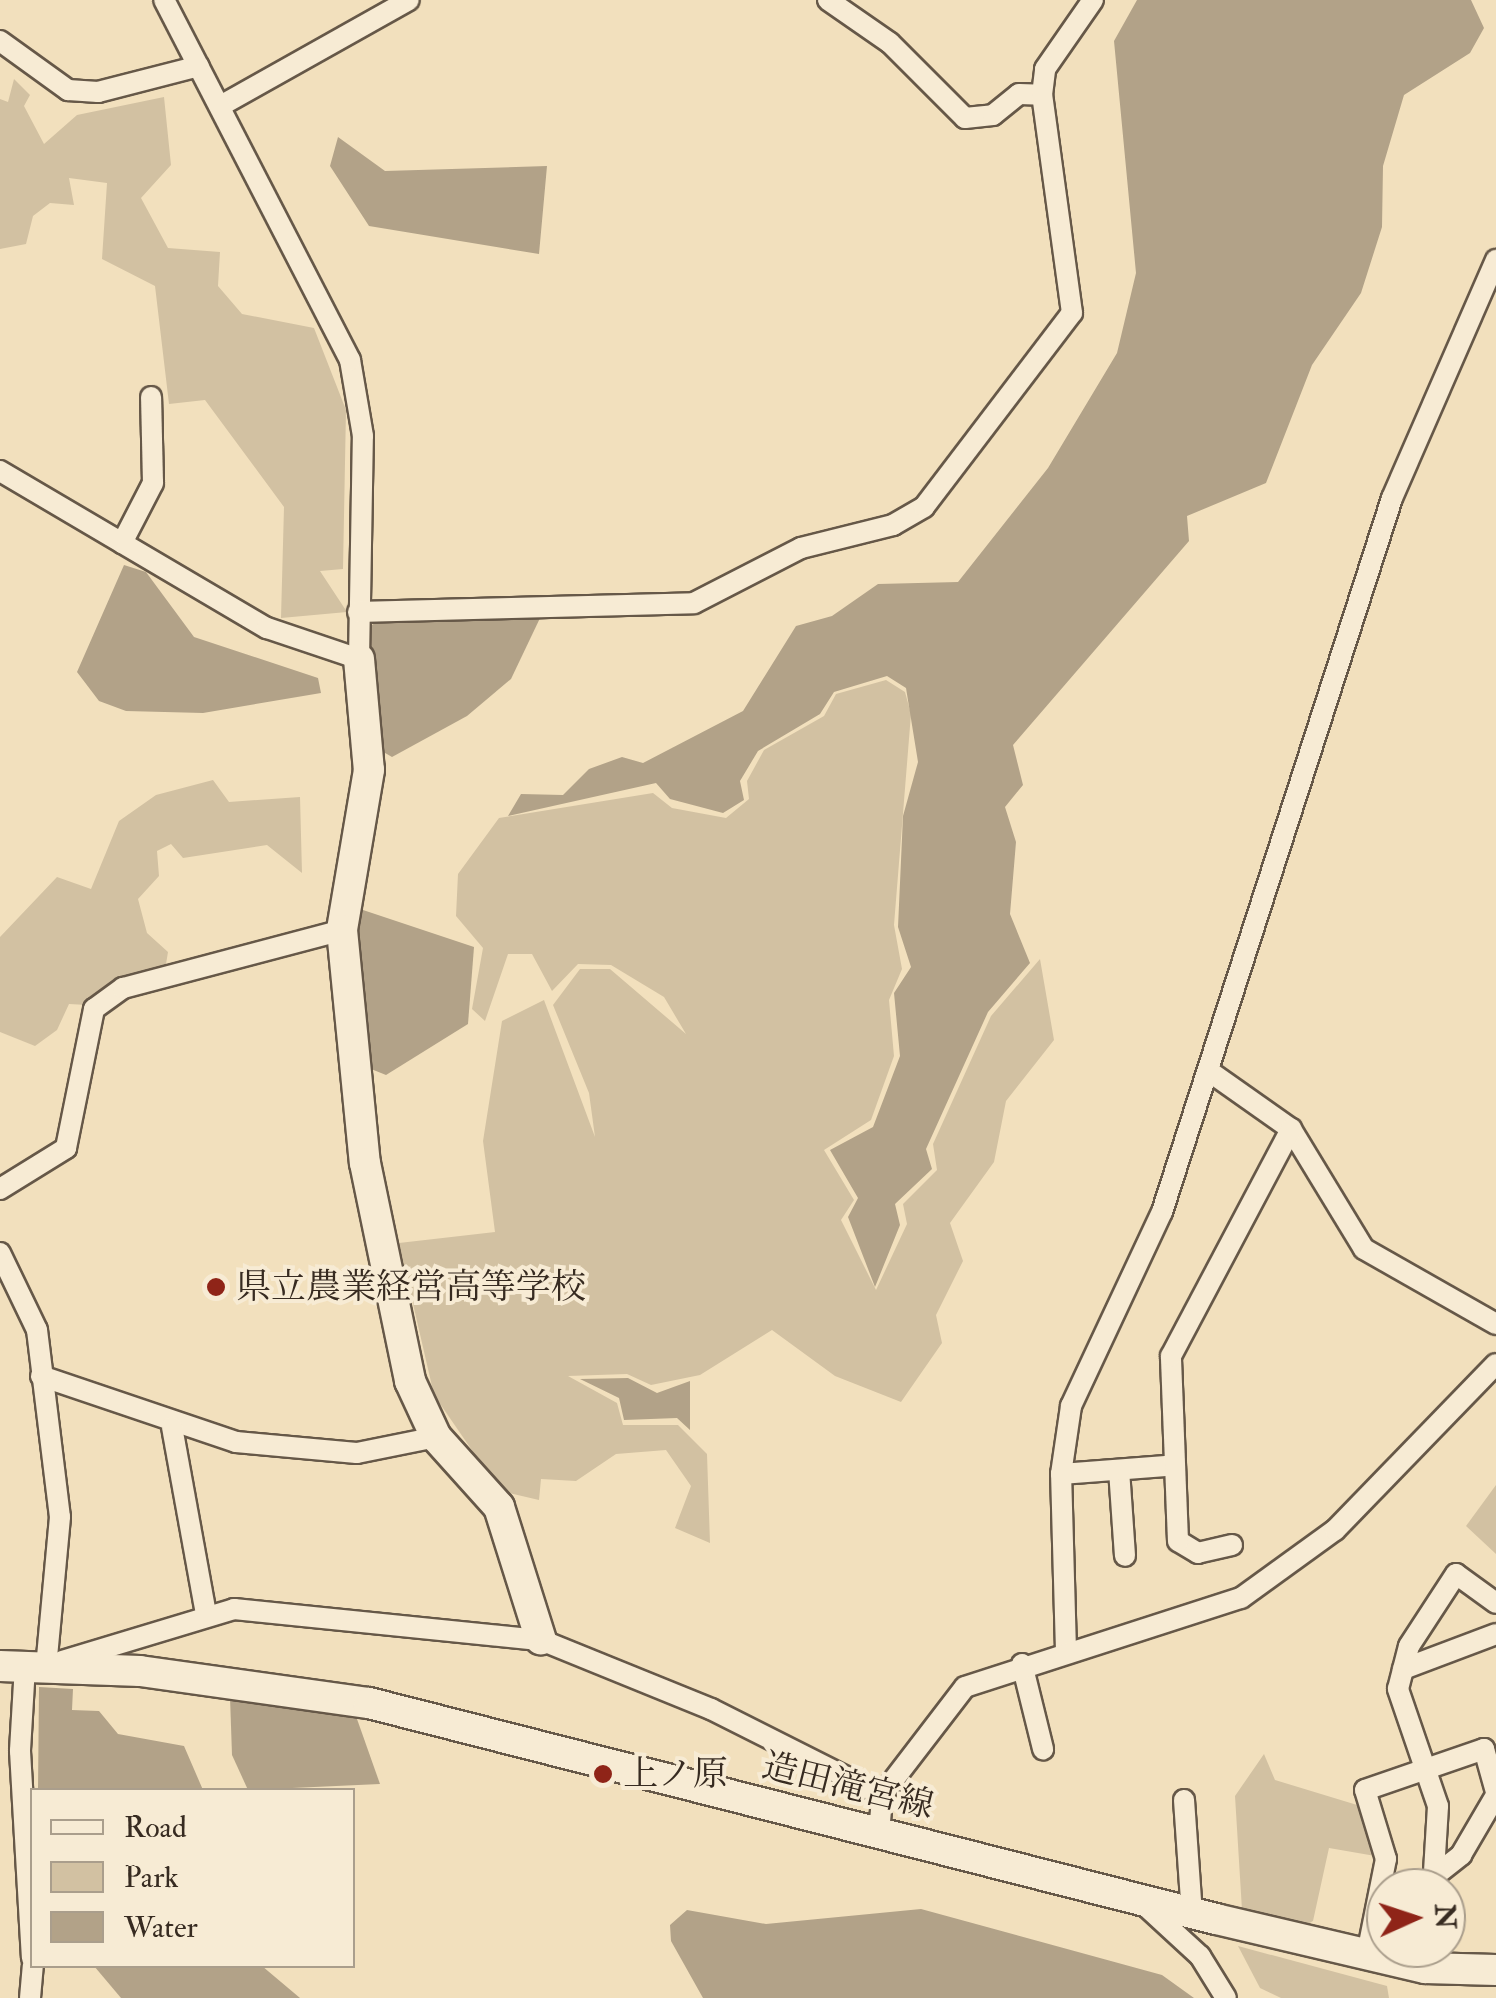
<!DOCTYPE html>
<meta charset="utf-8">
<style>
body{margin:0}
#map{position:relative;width:1496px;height:1998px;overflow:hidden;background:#f2e0bd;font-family:"IM FELL Double Pica","Noto Serif JP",serif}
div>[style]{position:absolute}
.green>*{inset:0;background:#d2c1a2}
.water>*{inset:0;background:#b2a288}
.roads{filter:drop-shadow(2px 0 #665848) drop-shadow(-2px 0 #665848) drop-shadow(0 2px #665848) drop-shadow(0 -2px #665848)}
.street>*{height:20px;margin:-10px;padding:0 10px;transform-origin:10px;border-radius:10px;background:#f7ebd4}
.secondary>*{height:30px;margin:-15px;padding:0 15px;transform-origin:15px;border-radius:15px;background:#f7ebd4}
.dots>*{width:28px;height:28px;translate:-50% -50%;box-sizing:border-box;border:5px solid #f7ebd4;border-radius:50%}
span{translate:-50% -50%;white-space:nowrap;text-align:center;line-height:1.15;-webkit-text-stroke:8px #f7ebd4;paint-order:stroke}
.poi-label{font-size:35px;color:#372b21}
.left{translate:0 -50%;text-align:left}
.street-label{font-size:35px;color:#372b21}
.legend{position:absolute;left:30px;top:1788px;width:325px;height:180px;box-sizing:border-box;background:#f7ebd4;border:2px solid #aa9e8c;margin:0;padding:12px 18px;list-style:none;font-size:30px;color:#372b21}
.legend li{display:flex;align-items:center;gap:20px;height:50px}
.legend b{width:50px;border:2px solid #aa9e8c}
.north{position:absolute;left:1366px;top:1868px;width:100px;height:100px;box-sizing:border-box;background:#f7ebd4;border:2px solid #aa9e8c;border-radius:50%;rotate:87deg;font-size:28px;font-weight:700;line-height:40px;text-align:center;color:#372b21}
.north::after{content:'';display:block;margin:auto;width:35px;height:45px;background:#8f2418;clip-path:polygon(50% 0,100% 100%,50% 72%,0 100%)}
</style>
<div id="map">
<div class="green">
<i style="clip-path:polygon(14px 79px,30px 95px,24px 106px,44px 144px,77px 115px,164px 97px,171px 165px,141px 198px,168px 248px,220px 252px,218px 286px,242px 314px,314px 328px,346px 410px,343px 569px,320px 571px,347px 612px,281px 618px,284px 507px,205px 400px,169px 404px,155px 286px,102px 259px,107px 183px,69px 178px,74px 205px,50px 203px,33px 216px,26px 244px,0 249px,0 99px,8px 102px)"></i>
<i style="clip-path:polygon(886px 680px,905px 692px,911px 714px,894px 925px,902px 969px,889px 1000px,894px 1056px,871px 1120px,824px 1150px,854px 1200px,841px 1220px,876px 1290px,907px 1224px,903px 1204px,937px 1170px,933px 1144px,991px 1016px,1040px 959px,1054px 1040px,1006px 1101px,994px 1162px,950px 1223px,963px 1261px,936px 1315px,942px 1343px,901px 1402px,835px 1376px,772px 1330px,700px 1375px,651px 1385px,627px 1374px,568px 1376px,617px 1403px,623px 1425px,678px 1425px,707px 1454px,710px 1543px,675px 1528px,691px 1486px,666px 1450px,616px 1454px,576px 1481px,541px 1479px,539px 1500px,500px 1491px,434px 1395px,399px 1243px,495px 1232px,483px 1141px,502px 1021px,544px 1000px,595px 1137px,589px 1093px,553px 1005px,580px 969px,610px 969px,686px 1034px,664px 997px,611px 965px,578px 964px,552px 991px,532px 954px,508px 954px,485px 1021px,472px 1009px,483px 948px,456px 916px,458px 874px,499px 818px,653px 793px,672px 808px,726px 818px,749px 799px,747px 781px,764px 750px,824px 716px,836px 694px)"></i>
<i style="clip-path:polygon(213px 780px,229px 802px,300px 797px,302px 873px,267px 845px,183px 858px,171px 844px,157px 851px,159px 876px,138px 899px,147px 933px,168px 952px,165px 970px,121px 976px,87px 1005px,69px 1004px,57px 1030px,35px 1046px,0 1032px,0 937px,57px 877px,91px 889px,119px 821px,156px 795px)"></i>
<i style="clip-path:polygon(1496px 1485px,1496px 1554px,1466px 1526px)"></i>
<i style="clip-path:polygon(1264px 1754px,1275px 1780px,1367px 1808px,1381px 1857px,1329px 1848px,1313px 1921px,1296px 1930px,1242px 1910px,1235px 1796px)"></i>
<i style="clip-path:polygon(1238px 1946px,1387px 1986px,1389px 1998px,1281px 1998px,1260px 1988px)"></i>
</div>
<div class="water">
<i style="clip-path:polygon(1137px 0,1471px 0,1484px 28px,1470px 53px,1404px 95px,1383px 166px,1382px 227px,1361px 293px,1312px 365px,1266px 483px,1187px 516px,1189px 541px,1013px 745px,1023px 785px,1005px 807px,1016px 842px,1010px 914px,1030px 963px,988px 1012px,926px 1149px,932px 1169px,895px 1204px,900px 1225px,875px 1287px,848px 1217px,858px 1198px,830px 1150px,873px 1127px,900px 1056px,894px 993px,911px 967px,898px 927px,903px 816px,918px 762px,906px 688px,887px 676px,834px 692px,820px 714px,758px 751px,740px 781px,744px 800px,723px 813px,670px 799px,656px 783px,508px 816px,521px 794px,563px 795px,589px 769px,622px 757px,643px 763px,743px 711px,796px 626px,832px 616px,878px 584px,958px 582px,1048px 468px,1117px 353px,1136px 273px,1114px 41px)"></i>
<i style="clip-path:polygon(338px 137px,385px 171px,547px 166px,539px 254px,369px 226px,330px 166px)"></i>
<i style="clip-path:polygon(124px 565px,146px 572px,194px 637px,318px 678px,321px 693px,203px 713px,126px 711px,99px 701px,77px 672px)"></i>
<i style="clip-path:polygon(541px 616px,511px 679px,467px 716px,392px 757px,380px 750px,367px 629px,381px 618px)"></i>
<i style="clip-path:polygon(357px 908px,474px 947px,468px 1024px,386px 1075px,366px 1067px)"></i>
<i style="clip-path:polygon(628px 1378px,657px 1393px,690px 1381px,690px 1430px,677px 1418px,624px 1420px,619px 1398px,580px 1379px)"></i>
<i style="clip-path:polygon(39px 1687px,73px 1689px,72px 1710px,99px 1711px,118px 1734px,184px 1746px,203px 1790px,38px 1790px)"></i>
<i style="clip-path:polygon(230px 1697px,357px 1719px,380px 1784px,248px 1790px,232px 1755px)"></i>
<i style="clip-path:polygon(921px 1909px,1162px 1975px,1194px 1998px,703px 1998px,671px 1941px,670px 1925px,687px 1910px,766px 1924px)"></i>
<i style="clip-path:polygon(94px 1966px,262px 1966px,300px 1998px,121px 1998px)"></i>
</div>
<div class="roads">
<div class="street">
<i style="left:828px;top:0;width:75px;rotate:34.7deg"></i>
<i style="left:890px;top:43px;width:106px;rotate:45deg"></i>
<i style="left:965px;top:118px;width:28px;rotate:-6deg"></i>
<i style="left:993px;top:115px;width:33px;rotate:-39deg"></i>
<i style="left:1019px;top:94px;width:23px;rotate:2deg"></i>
<i style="left:0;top:41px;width:84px;rotate:35.8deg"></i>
<i style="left:68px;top:90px;width:30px;rotate:4deg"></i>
<i style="left:98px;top:92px;width:104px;rotate:-14.4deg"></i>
<i style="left:222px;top:105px;width:214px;rotate:-29.3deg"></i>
<i style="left:0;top:471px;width:310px;rotate:30.5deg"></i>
<i style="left:267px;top:628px;width:97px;rotate:18.6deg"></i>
<i style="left:359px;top:659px;width:223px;rotate:-89deg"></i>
<i style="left:363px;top:436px;width:77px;rotate:-99.7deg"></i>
<i style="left:350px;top:360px;width:405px;rotate:-117.3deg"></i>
<i style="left:122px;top:543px;width:68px;rotate:-62.7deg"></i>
<i style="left:153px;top:483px;width:86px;rotate:-91.3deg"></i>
<i style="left:358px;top:612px;width:336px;rotate:-1.5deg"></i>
<i style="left:694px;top:603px;width:120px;rotate:-27.2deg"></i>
<i style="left:801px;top:548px;width:95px;rotate:-14deg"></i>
<i style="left:893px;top:525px;width:36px;rotate:-30deg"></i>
<i style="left:924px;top:507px;width:244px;rotate:-52.7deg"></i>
<i style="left:1072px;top:313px;width:220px;rotate:-97.8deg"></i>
<i style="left:1042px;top:95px;width:26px;rotate:-83deg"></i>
<i style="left:1045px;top:69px;width:84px;rotate:-55.2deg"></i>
<i style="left:1213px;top:1074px;width:95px;rotate:35.2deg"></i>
<i style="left:1291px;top:1129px;width:140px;rotate:58.7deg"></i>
<i style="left:1364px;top:1249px;width:152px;rotate:29.6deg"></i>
<i style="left:0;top:1189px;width:78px;rotate:-31.8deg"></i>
<i style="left:66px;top:1148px;width:142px;rotate:-78.6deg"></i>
<i style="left:94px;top:1009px;width:36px;rotate:-36deg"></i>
<i style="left:123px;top:988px;width:227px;rotate:-14.8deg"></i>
<i style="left:0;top:1253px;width:85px;rotate:64.3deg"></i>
<i style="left:37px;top:1330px;width:188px;rotate:83deg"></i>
<i style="left:60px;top:1517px;width:151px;rotate:95.3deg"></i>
<i style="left:41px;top:1376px;width:206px;rotate:18.7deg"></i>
<i style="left:236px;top:1442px;width:121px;rotate:5.2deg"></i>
<i style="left:357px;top:1453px;width:81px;rotate:-11.4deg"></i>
<i style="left:172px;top:1427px;width:190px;rotate:79.7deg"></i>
<i style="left:1119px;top:1470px;width:86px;rotate:86deg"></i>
<i style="left:1061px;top:1474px;width:105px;rotate:-4.4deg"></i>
<i style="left:1232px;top:1545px;width:35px;rotate:167deg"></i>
<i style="left:1198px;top:1553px;width:23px;rotate:-149deg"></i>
<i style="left:1178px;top:1541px;width:185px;rotate:-92.2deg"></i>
<i style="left:1171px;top:1356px;width:257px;rotate:-62.1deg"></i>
<i style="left:1066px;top:1651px;width:177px;rotate:-91.6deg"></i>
<i style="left:1061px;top:1474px;width:69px;rotate:-81.6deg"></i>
<i style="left:1071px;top:1406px;width:214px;rotate:-64.9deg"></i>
<i style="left:1162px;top:1212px;width:750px;rotate:-72.14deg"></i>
<i style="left:1392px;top:498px;width:260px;rotate:-66.4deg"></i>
<i style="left:62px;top:1661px;width:180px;rotate:-16.8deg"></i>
<i style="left:234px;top:1609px;width:309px;rotate:5.8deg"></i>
<i style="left:541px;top:1640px;width:183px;rotate:22.1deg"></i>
<i style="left:711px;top:1709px;width:191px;rotate:26.7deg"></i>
<i style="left:1022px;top:1664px;width:88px;rotate:76.1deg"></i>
<i style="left:25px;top:1666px;width:85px;rotate:93.4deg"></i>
<i style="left:20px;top:1751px;width:207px;rotate:86.7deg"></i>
<i style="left:1403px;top:1669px;width:99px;rotate:-20.6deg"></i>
<i style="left:1184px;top:1800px;width:113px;rotate:86deg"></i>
<i style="left:879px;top:1833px;width:38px;rotate:-85deg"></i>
<i style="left:882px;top:1795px;width:136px;rotate:-52.5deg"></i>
<i style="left:965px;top:1687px;width:290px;rotate:-17.9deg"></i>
<i style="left:1241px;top:1598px;width:116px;rotate:-35.9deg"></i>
<i style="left:1335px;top:1530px;width:231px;rotate:-45.9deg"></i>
<i style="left:1437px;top:1874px;width:31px;rotate:-38deg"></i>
<i style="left:1461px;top:1855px;width:69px;rotate:-59.7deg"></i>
<i style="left:1433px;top:1888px;width:82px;rotate:-86.5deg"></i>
<i style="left:1438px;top:1806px;width:124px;rotate:-108.9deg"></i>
<i style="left:1398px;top:1689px;width:44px;rotate:-75.7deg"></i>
<i style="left:1409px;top:1646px;width:86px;rotate:-56.9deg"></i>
<i style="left:1456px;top:1574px;width:49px;rotate:35.9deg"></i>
<i style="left:1139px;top:1900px;width:83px;rotate:42.6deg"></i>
<i style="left:1200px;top:1956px;width:49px;rotate:58.2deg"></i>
<i style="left:1367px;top:1954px;width:97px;rotate:-78.7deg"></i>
<i style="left:1386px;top:1859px;width:72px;rotate:-106.9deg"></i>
<i style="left:1365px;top:1790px;width:126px;rotate:-19deg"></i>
<i style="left:1484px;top:1749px;width:45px;rotate:74.4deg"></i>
<i style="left:30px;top:1998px;width:32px;rotate:-85deg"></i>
</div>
<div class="secondary">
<i style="left:359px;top:659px;width:111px;rotate:84.9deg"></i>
<i style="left:369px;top:770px;width:162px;rotate:99.6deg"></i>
<i style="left:342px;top:930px;width:234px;rotate:84.4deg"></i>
<i style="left:365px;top:1163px;width:223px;rotate:78.3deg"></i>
<i style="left:410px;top:1381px;width:62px;rotate:65.1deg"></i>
<i style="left:436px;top:1437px;width:94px;rotate:48deg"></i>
<i style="left:499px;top:1507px;width:139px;rotate:72.5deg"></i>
<i style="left:0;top:1666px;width:140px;rotate:2deg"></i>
<i style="left:140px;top:1671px;width:231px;rotate:8deg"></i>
<i style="left:369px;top:1703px;width:874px;rotate:14.31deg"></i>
<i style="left:1216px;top:1919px;width:215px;rotate:13.2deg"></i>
<i style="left:1425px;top:1968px;width:71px;rotate:1.6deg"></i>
</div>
</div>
<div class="dots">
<i style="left:216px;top:1287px;background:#8f2418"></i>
<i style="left:603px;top:1774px;background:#8f2418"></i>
</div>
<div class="poi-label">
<span class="left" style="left:236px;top:1287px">県立農業経営高等学校</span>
<span class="left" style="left:623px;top:1774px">上ノ原</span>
</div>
<div class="street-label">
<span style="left:848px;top:1786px;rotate:14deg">造田滝宮線</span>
</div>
<ul class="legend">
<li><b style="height:12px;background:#f7ebd4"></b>Road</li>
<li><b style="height:28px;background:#d2c1a2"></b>Park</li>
<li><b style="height:28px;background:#b2a288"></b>Water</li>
</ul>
<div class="north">N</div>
</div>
